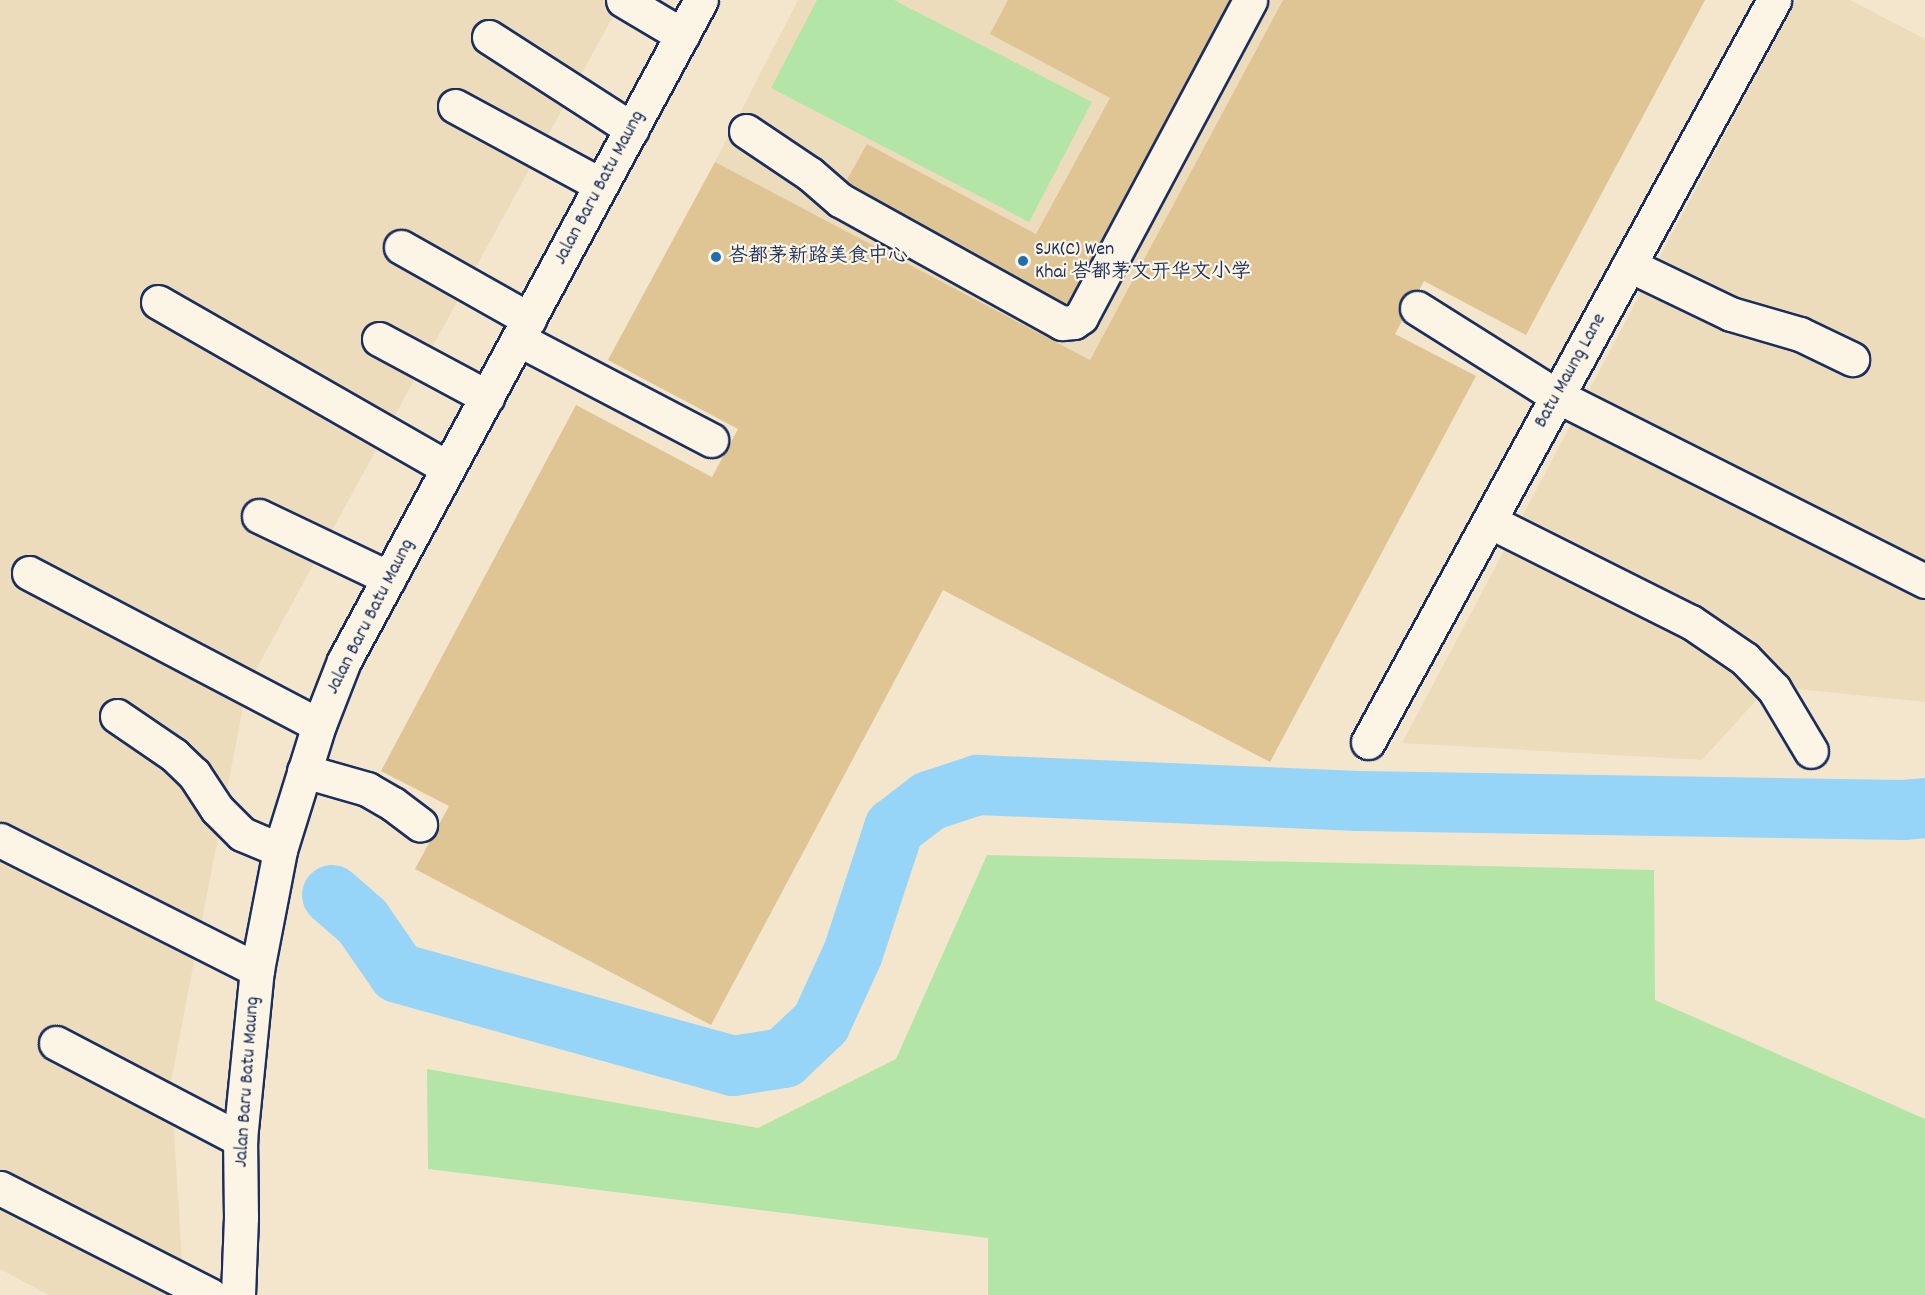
<!DOCTYPE html>
<meta charset="utf-8">
<style>
body{margin:0}
#map{position:relative;width:1925px;height:1295px;overflow:hidden;background:#f3e6cd;font-family:Dekko,"LXGW WenKai TC",sans-serif}
div>[style]{position:absolute}
.built>*{inset:0;background:#eddcbc}
.green>*{inset:0;background:#b2e5a6}
.river>*{height:60px;margin:-30px;padding:0 30px;transform-origin:30px;border-radius:30px;background:#96d5f8}
.building>*{inset:0;background:#dfc494}
.roads{filter:drop-shadow(2px 0 #1b2f5e) drop-shadow(-2px 0 #1b2f5e) drop-shadow(0 2px #1b2f5e) drop-shadow(0 -2px #1b2f5e)}
.minor>*{height:33px;margin:-16.5px;padding:0 16.5px;transform-origin:16.5px;border-radius:16.5px;background:#fcf5e5}
.dots>*{width:16px;height:16px;translate:-50% -50%;box-sizing:border-box;border:3px solid #fcf5e5;border-radius:50%}
span{translate:-50% -50%;white-space:nowrap;text-align:center;line-height:1.15;-webkit-text-stroke:4.5px #fcf5e5;paint-order:stroke}
.street-label{font-size:20px;color:#1b2f5e}
.poi-label{font-size:20px;color:#1b2f5e}
.left{translate:0 -50%;text-align:left}
</style>
<div id="map">
<div class="built">
<i style="clip-path:polygon(0 0,622px 0,247px 686px,171px 1082px,184px 1295px,49px 1295px,0 1269px)"></i>
<i style="clip-path:polygon(798px 0,1283px 0,1090px 360px,715px 162px)"></i>
<i style="clip-path:polygon(1796px 0,1850px 0,1925px 39px,1925px 702px,1769px 686px,1702px 760px,1402px 743px)"></i>
</div>
<div class="green">
<i style="clip-path:polygon(817px 0,894px 0,1092px 102px,1029px 222px,771px 88px)"></i>
<i style="clip-path:polygon(987px 855px,1654px 870px,1655px 1000px,1925px 1119px,1925px 1295px,988px 1295px,988px 1238px,428px 1169px,427px 1069px,758px 1128px,896px 1059px)"></i>
</div>
<div class="river">
<i style="left:332px;top:895px;width:40px;rotate:41deg"></i>
<i style="left:362px;top:921px;width:63px;rotate:55.3deg"></i>
<i style="left:398px;top:973px;width:348px;rotate:15.5deg"></i>
<i style="left:733px;top:1066px;width:52px;rotate:-8.9deg"></i>
<i style="left:784px;top:1058px;width:51px;rotate:-43.4deg"></i>
<i style="left:821px;top:1023px;width:77px;rotate:-65.4deg"></i>
<i style="left:853px;top:953px;width:132px;rotate:-71.8deg"></i>
<i style="left:894px;top:828px;width:44px;rotate:-37.6deg"></i>
<i style="left:929px;top:801px;width:52px;rotate:-18.1deg"></i>
<i style="left:978px;top:785px;width:381px;rotate:2.4deg"></i>
<i style="left:1359px;top:801px;width:544px;rotate:0.95deg"></i>
<i style="left:1903px;top:810px;width:22px;rotate:-5deg"></i>
</div>
<div class="building">
<i style="clip-path:polygon(1008px 0,1237px 0,1064px 314px,839px 194px,867px 144px,1036px 234px,1110px 98px,990px 34px)"></i>
<i style="clip-path:polygon(1283px 0,1705px 0,1526px 335px,1424px 281px,1395px 334px,1476px 376px,1270px 762px,943px 590px,711px 1025px,415px 869px,449px 806px,381px 771px,576px 405px,712px 477px,738px 429px,608px 360px,715px 162px,1090px 360px)"></i>
</div>
<div class="roads">
<div class="minor">
<i style="left:623px;top:0;width:69px;rotate:30.7deg"></i>
<i style="left:489px;top:37px;width:170px;rotate:32.8deg"></i>
<i style="left:455px;top:106px;width:166px;rotate:28.4deg"></i>
<i style="left:746px;top:131px;width:77px;rotate:33.9deg"></i>
<i style="left:810px;top:174px;width:40px;rotate:41deg"></i>
<i style="left:840px;top:200px;width:254px;rotate:29deg"></i>
<i style="left:1062px;top:323px;width:12px;rotate:-5deg"></i>
<i style="left:1074px;top:322px;width:9px;rotate:-36deg"></i>
<i style="left:1081px;top:317px;width:359px;rotate:-61.9deg"></i>
<i style="left:401px;top:247px;width:147px;rotate:29.4deg"></i>
<i style="left:1629px;top:265px;width:113px;rotate:25.7deg"></i>
<i style="left:1731px;top:314px;width:72px;rotate:16.2deg"></i>
<i style="left:1800px;top:334px;width:58px;rotate:25.7deg"></i>
<i style="left:158px;top:302px;width:334px;rotate:29.8deg"></i>
<i style="left:1417px;top:308px;width:165px;rotate:32.2deg"></i>
<i style="left:1557px;top:396px;width:412px;rotate:26.7deg"></i>
<i style="left:379px;top:339px;width:123px;rotate:28.2deg"></i>
<i style="left:518px;top:339px;width:218px;rotate:27.6deg"></i>
<i style="left:259px;top:516px;width:144px;rotate:25.5deg"></i>
<i style="left:1489px;top:521px;width:226px;rotate:26.6deg"></i>
<i style="left:1691px;top:622px;width:65px;rotate:34.4deg"></i>
<i style="left:1745px;top:659px;width:42px;rotate:46deg"></i>
<i style="left:1774px;top:689px;width:72px;rotate:59.2deg"></i>
<i style="left:29px;top:573px;width:327px;rotate:27.7deg"></i>
<i style="left:117px;top:716px;width:69px;rotate:34.4deg"></i>
<i style="left:174px;top:755px;width:28px;rotate:44deg"></i>
<i style="left:194px;top:774px;width:42px;rotate:56.7deg"></i>
<i style="left:217px;top:809px;width:35px;rotate:45deg"></i>
<i style="left:242px;top:834px;width:41px;rotate:22.8deg"></i>
<i style="left:1368px;top:742px;width:846px;rotate:-61.31deg"></i>
<i style="left:304px;top:771px;width:66px;rotate:15.9deg"></i>
<i style="left:367px;top:789px;width:30px;rotate:30deg"></i>
<i style="left:393px;top:804px;width:34px;rotate:37deg"></i>
<i style="left:0;top:840px;width:288px;rotate:26.8deg"></i>
<i style="left:56px;top:1043px;width:208px;rotate:27.6deg"></i>
<i style="left:0;top:1188px;width:236px;rotate:27deg"></i>
<i style="left:238px;top:1295px;width:77px;rotate:-87.8deg"></i>
<i style="left:241px;top:1218px;width:79px;rotate:-90.7deg"></i>
<i style="left:240px;top:1139px;width:170px;rotate:-84.3deg"></i>
<i style="left:257px;top:970px;width:122px;rotate:-79.1deg"></i>
<i style="left:280px;top:850px;width:131px;rotate:-72.7deg"></i>
<i style="left:319px;top:725px;width:69px;rotate:-68.7deg"></i>
<i style="left:344px;top:661px;width:751px;rotate:-61.63deg"></i>
</div>
</div>
<div class="dots">
<i style="left:716px;top:257px;background:#1f6fb2"></i>
<i style="left:1023px;top:261px;background:#1f6fb2"></i>
</div>
<div class="street-label">
<span style="left:600px;top:188px;rotate:-62deg">Jalan Baru Batu Maung</span>
<span style="left:1571px;top:371px;rotate:-61deg">Batu Maung Lane</span>
<span style="left:371px;top:617px;rotate:-63deg">Jalan Baru Batu Maung</span>
<span style="left:248px;top:1082px;rotate:-86deg">Jalan Baru Batu Maung</span>
</div>
<div class="poi-label">
<span class="left" style="left:1035px;top:262px">SJK(C) Wen<br>Khai 峇都茅文开华文小学</span>
<span class="left" style="left:728px;top:257px">峇都茅新路美食中心</span>
</div>
</div>
